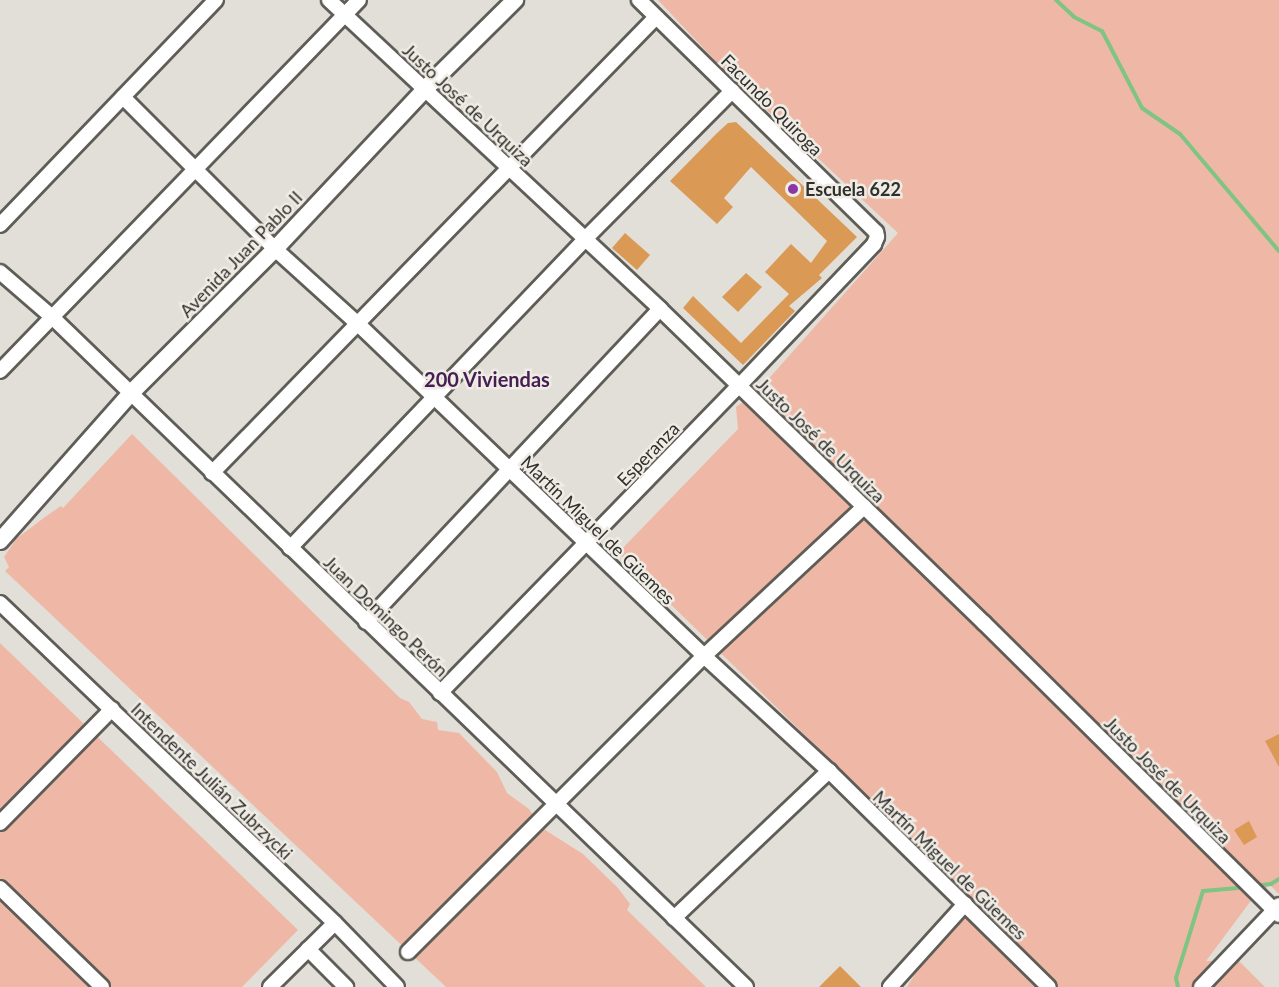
<!DOCTYPE html>
<meta charset="utf-8">
<style>
body{margin:0}
#map{position:relative;width:1279px;height:987px;overflow:hidden;background:#e1dfd8;font-family:Lato,sans-serif}
div>[style]{position:absolute}
.green>*{inset:0;background:#efb8a6}
.stream>*{height:4px;margin:-2px;padding:0 2px;transform-origin:2px;border-radius:2px;background:#7fc483}
.building>*{inset:0;background:#db9956}
.roads{filter:drop-shadow(2px 0 #5f5d57) drop-shadow(-2px 0 #5f5d57) drop-shadow(0 2px #5f5d57) drop-shadow(0 -2px #5f5d57)}
.minor>*{height:14px;margin:-7px;padding:0 7px;transform-origin:7px;border-radius:7px;background:#fff}
.tertiary>*{height:16px;margin:-8px;padding:0 8px;transform-origin:8px;border-radius:8px;background:#fff}
.dots>*{width:16px;height:16px;translate:-50% -50%;box-sizing:border-box;border:3px solid #efece5;border-radius:50%}
span{translate:-50% -50%;white-space:nowrap;text-align:center;line-height:1.15;-webkit-text-stroke:5px #efece5;paint-order:stroke}
.street-label{font-size:18px;color:#2f2f2c}
.poi-label{font-size:18px;color:#2f2f2c;font-weight:700}
.left{translate:0 -50%;text-align:left}
.neighbourhood-label{font-size:20px;color:#461e53;font-weight:700}
</style>
<div id="map">
<div class="green">
<i style="clip-path:polygon(658px 0,1279px 0,1279px 894px,1270px 885px,1253px 898px,1206px 961px,1238px 960px,1265px 987px,907px 987px,922px 963px,965px 917px,965px 891px,618px 553px,738px 429px,736px 407px,757px 392px,898px 233px,725px 71px)"></i>
<i style="clip-path:polygon(132px 434px,400px 698px,409px 702px,422px 719px,437px 722px,438px 730px,459px 733px,497px 772px,507px 793px,529px 809px,542px 828px,583px 854px,618px 888px,630px 904px,627px 910px,706px 987px,446px 987px,5px 571px,9px 567px,4px 557px,16px 539px,45px 517px,61px 506px,63px 508px)"></i>
<i style="clip-path:polygon(0 643px,298px 930px,242px 987px,0 987px)"></i>
</div>
<div class="stream">
<i style="left:1056px;top:0;width:25px;rotate:43deg"></i>
<i style="left:1074px;top:17px;width:31px;rotate:27deg"></i>
<i style="left:1102px;top:31px;width:87px;rotate:62.5deg"></i>
<i style="left:1142px;top:108px;width:46px;rotate:34.4deg"></i>
<i style="left:1180px;top:134px;width:153px;rotate:49.8deg"></i>
<i style="left:1262px;top:885px;width:9px;rotate:-6deg"></i>
<i style="left:1271px;top:884px;width:9px;rotate:-32deg"></i>
<i style="left:1178px;top:987px;width:9px;rotate:-103deg"></i>
<i style="left:1176px;top:978px;width:91px;rotate:-72.8deg"></i>
<i style="left:1203px;top:891px;width:35px;rotate:-5deg"></i>
</div>
<div class="building">
<i style="clip-path:polygon(736px 122px,857px 237px,819px 275px,822px 278px,789px 306px,795px 311px,743px 365px,683px 308px,693px 296px,741px 343px,789px 294px,765px 272px,791px 244px,811px 263px,827px 241px,751px 167px,724px 198px,733px 207px,717px 224px,670px 181px,717px 133px,728px 123px)"></i>
<i style="clip-path:polygon(625px 233px,650px 255px,637px 270px,612px 248px)"></i>
<i style="clip-path:polygon(746px 273px,762px 287px,738px 312px,722px 297px)"></i>
<i style="clip-path:polygon(1279px 734px,1279px 767px,1265px 741px)"></i>
<i style="clip-path:polygon(1249px 821px,1257px 837px,1244px 845px,1234px 830px)"></i>
<i style="clip-path:polygon(840px 966px,861px 987px,819px 987px)"></i>
</div>
<div class="roads">
<div class="minor">
<i style="left:329px;top:0;width:453px;rotate:43deg"></i>
<i style="left:660px;top:309px;width:451px;rotate:44.1deg"></i>
<i style="left:984px;top:623px;width:415px;rotate:44.7deg"></i>
<i style="left:123px;top:97px;width:215px;rotate:45deg"></i>
<i style="left:275px;top:249px;width:110px;rotate:42.1deg"></i>
<i style="left:357px;top:323px;width:481px;rotate:43.8deg"></i>
<i style="left:704px;top:656px;width:170px;rotate:42.6deg"></i>
<i style="left:829px;top:771px;width:308px;rotate:44.5deg"></i>
<i style="left:0;top:225px;width:312px;rotate:-46.2deg"></i>
<i style="left:0;top:272px;width:67px;rotate:40.8deg"></i>
<i style="left:51px;top:316px;width:966px;rotate:43.99deg"></i>
<i style="left:0;top:371px;width:516px;rotate:-45.94deg"></i>
<i style="left:212px;top:473px;width:636px;rotate:-45.76deg"></i>
<i style="left:290px;top:548px;width:427px;rotate:-46.3deg"></i>
<i style="left:585px;top:239px;width:209px;rotate:-45.2deg"></i>
<i style="left:0;top:603px;width:463px;rotate:43.7deg"></i>
<i style="left:335px;top:923px;width:89px;rotate:45.9deg"></i>
<i style="left:366px;top:622px;width:429px;rotate:-46.8deg"></i>
<i style="left:440px;top:693px;width:429px;rotate:-45.8deg"></i>
<i style="left:739px;top:386px;width:196px;rotate:-46.4deg"></i>
<i style="left:874px;top:244px;width:8px;rotate:-67deg"></i>
<i style="left:877px;top:237px;width:5px;rotate:-101deg"></i>
<i style="left:876px;top:232px;width:332px;rotate:-135.6deg"></i>
<i style="left:0;top:823px;width:160px;rotate:-45.5deg"></i>
<i style="left:0;top:888px;width:142px;rotate:44.1deg"></i>
<i style="left:674px;top:918px;width:214px;rotate:-43.5deg"></i>
<i style="left:308px;top:949px;width:54px;rotate:45deg"></i>
<i style="left:408px;top:952px;width:419px;rotate:-45deg"></i>
<i style="left:704px;top:656px;width:219px;rotate:-43deg"></i>
<i style="left:270px;top:987px;width:91px;rotate:-44.6deg"></i>
<i style="left:890px;top:987px;width:112px;rotate:-47.9deg"></i>
<i style="left:1201px;top:987px;width:113px;rotate:-46.4deg"></i>
</div>
<div class="tertiary">
<i style="left:0;top:541px;width:196px;rotate:-48.5deg"></i>
<i style="left:130px;top:394px;width:205px;rotate:-45deg"></i>
<i style="left:275px;top:249px;width:219px;rotate:-46.8deg"></i>
<i style="left:425px;top:89px;width:127px;rotate:-44.7deg"></i>
</div>
</div>
<div class="dots">
<i style="left:793px;top:189px;background:#8a36a4"></i>
</div>
<div class="street-label">
<span style="left:468px;top:105px;rotate:43deg">Justo José de Urquiza</span>
<span style="left:772px;top:105px;rotate:45deg">Facundo Quiroga</span>
<span style="left:241px;top:254px;rotate:-46deg">Avenida Juan Pablo II</span>
<span style="left:821px;top:440px;rotate:44deg">Justo José de Urquiza</span>
<span style="left:648px;top:454px;rotate:-46deg">Esperanza</span>
<span style="left:598px;top:530px;rotate:44deg">Martín Miguel de Güemes</span>
<span style="left:386px;top:616px;rotate:44deg">Juan Domingo Perón</span>
<span style="left:1168px;top:780px;rotate:45deg">Justo José de Urquiza</span>
<span style="left:212px;top:781px;rotate:44deg">Intendente Julián Zubrzycki</span>
<span style="left:950px;top:865px;rotate:44deg">Martín Miguel de Güemes</span>
</div>
<div class="poi-label">
<span class="left" style="left:805px;top:189px">Escuela 622</span>
</div>
<div class="neighbourhood-label">
<span style="left:487px;top:379px">200 Viviendas</span>
</div>
</div>
